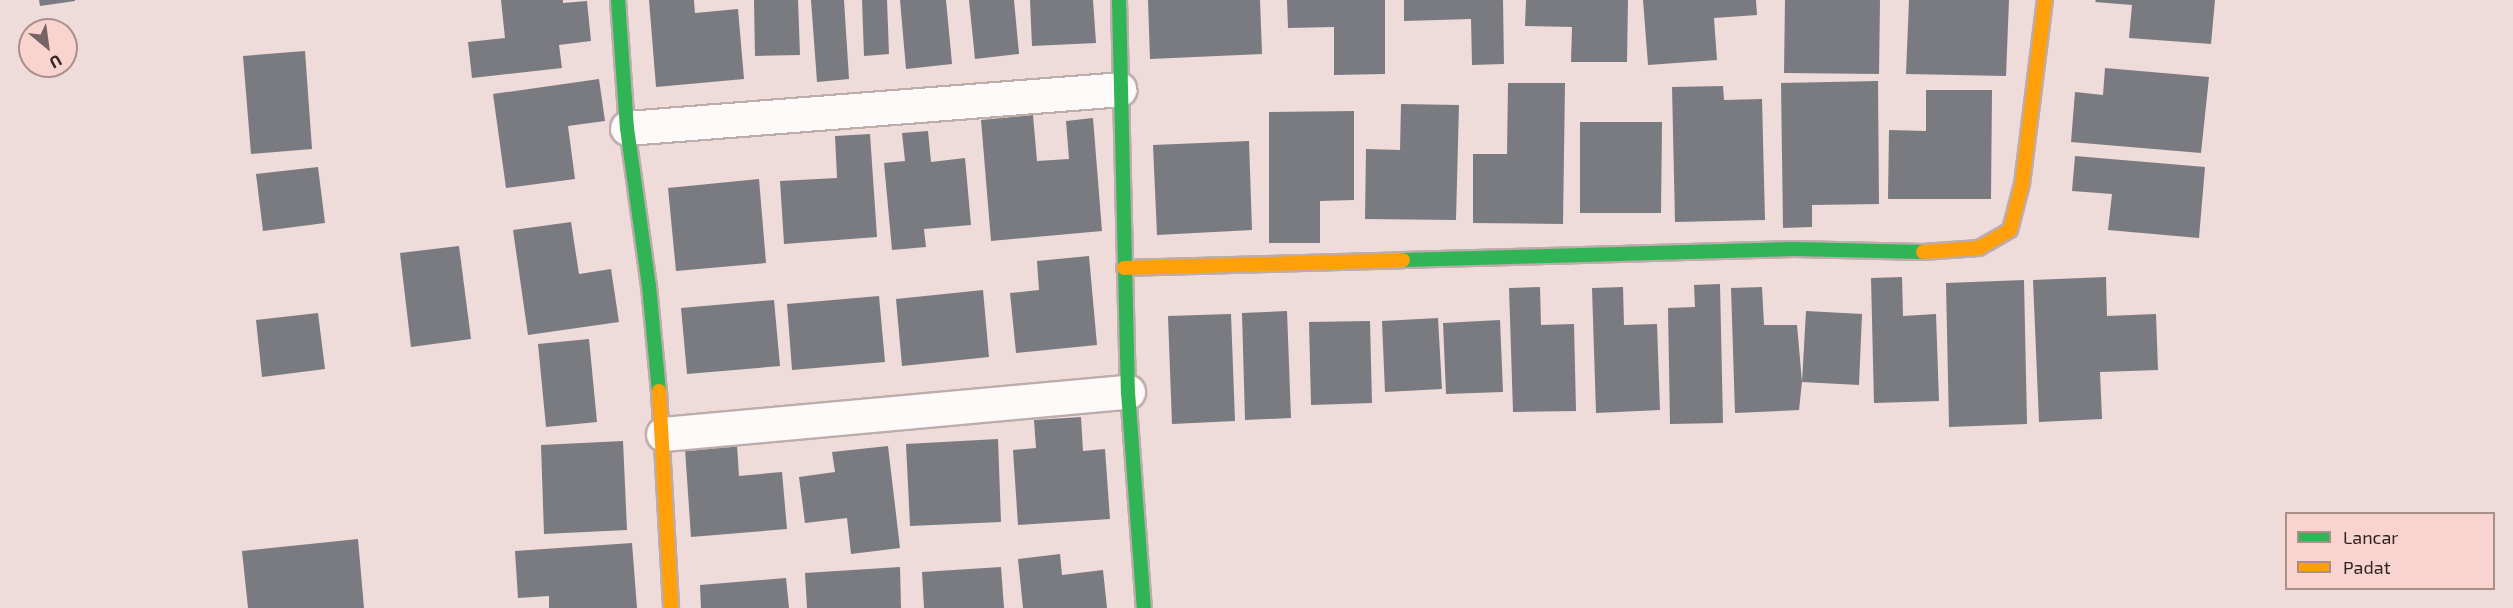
<!DOCTYPE html>
<style>
body{margin:0}
#map{position:relative;width:2513px;height:608px;overflow:hidden;background:#efdbd9;font-family:"Exo 2",sans-serif}
div>[style]{position:absolute}
.building>*{inset:0;background:#7a7b80}
.roads{filter:drop-shadow(2px 0 #bcadab) drop-shadow(-2px 0 #bcadab) drop-shadow(0 2px #bcadab) drop-shadow(0 -2px #bcadab)}
.street>*{height:33px;margin:-16.5px;padding:0 16.5px;transform-origin:16.5px;border-radius:16.5px;background:#fdfaf9}
.fast>*{height:14px;margin:-7px;padding:0 7px;transform-origin:7px;border-radius:7px;background:#30b455}
.slow>*{height:14px;margin:-7px;padding:0 7px;transform-origin:7px;border-radius:7px;background:#ff9f0a}
span{translate:-50% -50%;white-space:nowrap;text-align:center;line-height:1.15;-webkit-text-stroke:6px #f9d4cf;paint-order:stroke}
.legend{position:absolute;left:2285px;top:512px;width:210px;height:78px;box-sizing:border-box;background:#f9d4cf;border:2px solid #a98e8a;margin:0;padding:8px 10px;list-style:none;font-size:18px;color:#322423}
.legend li{display:flex;align-items:center;gap:12px;height:30px}
.legend b{width:30px;border:2px solid #a98e8a}
.north{position:absolute;left:18px;top:18px;width:60px;height:60px;box-sizing:border-box;background:#f9d4cf;border:2px solid #a98e8a;border-radius:50%;rotate:151deg;font-size:16px;font-weight:700;line-height:24px;text-align:center;color:#322423}
.north::after{content:'';display:block;margin:auto;width:21px;height:27px;background:#746463;clip-path:polygon(50% 0,100% 100%,50% 72%,0 100%)}
</style>
<div id="map">
<div class="building">
<i style="clip-path:polygon(39px 0,75px 0,75px 1px,40px 6px)"></i>
<i style="clip-path:polygon(501px 0,563px 0,563px 3px,587px 1px,591px 41px,559px 45px,562px 68px,472px 78px,468px 42px,505px 38px)"></i>
<i style="clip-path:polygon(649px 0,694px 0,695px 13px,738px 9px,744px 79px,656px 87px)"></i>
<i style="clip-path:polygon(754px 0,798px 0,800px 55px,755px 56px)"></i>
<i style="clip-path:polygon(811px 0,844px 0,849px 79px,817px 82px)"></i>
<i style="clip-path:polygon(862px 0,887px 0,889px 54px,864px 56px)"></i>
<i style="clip-path:polygon(900px 0,946px 0,952px 64px,906px 69px)"></i>
<i style="clip-path:polygon(969px 0,1014px 0,1019px 54px,975px 59px)"></i>
<i style="clip-path:polygon(1030px 0,1093px 0,1096px 43px,1032px 46px)"></i>
<i style="clip-path:polygon(1148px 0,1260px 0,1262px 54px,1150px 59px)"></i>
<i style="clip-path:polygon(1287px 0,1385px 0,1385px 74px,1334px 75px,1334px 27px,1288px 28px)"></i>
<i style="clip-path:polygon(1404px 0,1503px 0,1504px 64px,1472px 65px,1471px 19px,1404px 21px)"></i>
<i style="clip-path:polygon(1526px 0,1628px 0,1627px 62px,1571px 62px,1572px 27px,1525px 26px)"></i>
<i style="clip-path:polygon(1643px 0,1756px 0,1757px 15px,1714px 18px,1717px 60px,1648px 65px)"></i>
<i style="clip-path:polygon(1785px 0,1880px 0,1879px 74px,1784px 73px)"></i>
<i style="clip-path:polygon(1909px 0,2009px 0,2006px 76px,1906px 74px)"></i>
<i style="clip-path:polygon(2096px 0,2215px 0,2211px 44px,2129px 38px,2132px 5px,2095px 2px)"></i>
<i style="clip-path:polygon(305px 51px,312px 149px,251px 154px,243px 56px)"></i>
<i style="clip-path:polygon(2105px 68px,2209px 77px,2201px 153px,2071px 142px,2075px 92px,2103px 95px)"></i>
<i style="clip-path:polygon(599px 79px,605px 121px,568px 126px,575px 179px,506px 188px,493px 94px)"></i>
<i style="clip-path:polygon(1878px 81px,1879px 204px,1812px 205px,1812px 227px,1783px 228px,1781px 83px)"></i>
<i style="clip-path:polygon(1508px 83px,1565px 83px,1563px 224px,1473px 223px,1473px 154px,1507px 154px)"></i>
<i style="clip-path:polygon(1723px 86px,1724px 100px,1762px 99px,1765px 220px,1675px 222px,1672px 87px)"></i>
<i style="clip-path:polygon(1926px 90px,1992px 90px,1991px 199px,1888px 199px,1889px 130px,1926px 131px)"></i>
<i style="clip-path:polygon(1401px 104px,1459px 105px,1456px 220px,1365px 219px,1366px 149px,1400px 150px)"></i>
<i style="clip-path:polygon(1354px 111px,1354px 200px,1320px 201px,1320px 243px,1269px 243px,1269px 112px)"></i>
<i style="clip-path:polygon(1033px 115px,1037px 161px,1069px 159px,1066px 121px,1093px 118px,1102px 231px,991px 241px,981px 120px)"></i>
<i style="clip-path:polygon(1580px 122px,1662px 122px,1661px 213px,1580px 213px)"></i>
<i style="clip-path:polygon(928px 131px,931px 162px,965px 158px,971px 225px,924px 229px,926px 247px,892px 250px,884px 163px,905px 161px,902px 133px)"></i>
<i style="clip-path:polygon(870px 134px,877px 237px,784px 244px,780px 181px,837px 178px,835px 136px)"></i>
<i style="clip-path:polygon(1249px 141px,1252px 230px,1157px 235px,1153px 145px)"></i>
<i style="clip-path:polygon(2075px 156px,2205px 167px,2199px 238px,2108px 230px,2112px 194px,2072px 191px)"></i>
<i style="clip-path:polygon(318px 167px,325px 223px,263px 231px,256px 174px)"></i>
<i style="clip-path:polygon(759px 179px,766px 263px,676px 271px,668px 188px)"></i>
<i style="clip-path:polygon(571px 222px,579px 274px,611px 269px,619px 322px,528px 335px,513px 230px)"></i>
<i style="clip-path:polygon(459px 246px,471px 339px,411px 347px,400px 253px)"></i>
<i style="clip-path:polygon(1089px 256px,1097px 345px,1016px 353px,1010px 293px,1039px 290px,1037px 261px)"></i>
<i style="clip-path:polygon(1902px 277px,1903px 316px,1936px 314px,1939px 401px,1874px 403px,1871px 278px)"></i>
<i style="clip-path:polygon(2106px 277px,2107px 316px,2156px 314px,2158px 370px,2100px 372px,2102px 419px,2039px 422px,2033px 280px)"></i>
<i style="clip-path:polygon(2024px 280px,2027px 424px,1949px 427px,1946px 283px)"></i>
<i style="clip-path:polygon(1720px 284px,1723px 423px,1670px 424px,1668px 308px,1695px 307px,1694px 285px)"></i>
<i style="clip-path:polygon(1540px 287px,1541px 325px,1574px 324px,1576px 411px,1513px 412px,1509px 288px)"></i>
<i style="clip-path:polygon(1623px 287px,1624px 325px,1657px 324px,1660px 410px,1596px 413px,1592px 288px)"></i>
<i style="clip-path:polygon(1762px 287px,1764px 325px,1797px 325px,1802px 382px,1799px 410px,1735px 413px,1731px 288px)"></i>
<i style="clip-path:polygon(983px 290px,989px 357px,902px 366px,896px 299px)"></i>
<i style="clip-path:polygon(879px 296px,885px 362px,792px 370px,787px 304px)"></i>
<i style="clip-path:polygon(774px 300px,780px 366px,687px 374px,681px 308px)"></i>
<i style="clip-path:polygon(1287px 311px,1291px 418px,1245px 420px,1242px 313px)"></i>
<i style="clip-path:polygon(1806px 311px,1862px 314px,1859px 385px,1802px 382px)"></i>
<i style="clip-path:polygon(318px 313px,325px 369px,262px 377px,256px 320px)"></i>
<i style="clip-path:polygon(1231px 314px,1235px 421px,1172px 424px,1168px 316px)"></i>
<i style="clip-path:polygon(1438px 318px,1442px 389px,1385px 392px,1382px 321px)"></i>
<i style="clip-path:polygon(1500px 320px,1503px 392px,1446px 394px,1443px 323px)"></i>
<i style="clip-path:polygon(1370px 321px,1372px 403px,1311px 405px,1309px 322px)"></i>
<i style="clip-path:polygon(589px 339px,597px 422px,546px 427px,538px 344px)"></i>
<i style="clip-path:polygon(1081px 417px,1083px 451px,1105px 449px,1110px 519px,1018px 525px,1013px 450px,1036px 448px,1034px 420px)"></i>
<i style="clip-path:polygon(998px 439px,1001px 522px,910px 526px,906px 444px)"></i>
<i style="clip-path:polygon(623px 441px,627px 530px,544px 534px,541px 445px)"></i>
<i style="clip-path:polygon(737px 445px,739px 476px,782px 472px,787px 529px,691px 537px,685px 449px)"></i>
<i style="clip-path:polygon(888px 446px,900px 548px,851px 554px,847px 518px,805px 523px,799px 477px,835px 472px,832px 452px)"></i>
<i style="clip-path:polygon(358px 539px,364px 608px,248px 608px,242px 551px)"></i>
<i style="clip-path:polygon(632px 543px,637px 608px,549px 608px,549px 596px,518px 598px,515px 551px)"></i>
<i style="clip-path:polygon(1060px 554px,1062px 575px,1103px 570px,1107px 608px,1023px 608px,1018px 559px)"></i>
<i style="clip-path:polygon(900px 567px,901px 608px,807px 608px,805px 573px)"></i>
<i style="clip-path:polygon(1001px 567px,1004px 608px,924px 608px,922px 572px)"></i>
<i style="clip-path:polygon(786px 578px,789px 608px,701px 608px,700px 585px)"></i>
</div>
<div class="roads">
<div class="street">
<i style="left:627px;top:128px;width:494px;rotate:-4.5deg"></i>
<i style="left:663px;top:434px;width:467px;rotate:-5.2deg"></i>
</div>
<div class="fast">
<i style="left:618px;top:0;width:128px;rotate:86deg"></i>
<i style="left:627px;top:128px;width:160px;rotate:82.1deg"></i>
<i style="left:649px;top:286px;width:105px;rotate:84.6deg"></i>
<i style="left:1119px;top:0;width:392px;rotate:88.7deg"></i>
<i style="left:1128px;top:392px;width:217px;rotate:85.8deg"></i>
<i style="left:1403px;top:260px;width:391px;rotate:-1.6deg"></i>
<i style="left:1794px;top:249px;width:129px;rotate:1.3deg"></i>
</div>
<div class="slow">
<i style="left:1923px;top:252px;width:56px;rotate:-4.1deg"></i>
<i style="left:1979px;top:248px;width:36px;rotate:-30deg"></i>
<i style="left:2010px;top:230px;width:48px;rotate:-75.4deg"></i>
<i style="left:2022px;top:184px;width:185px;rotate:-82.9deg"></i>
<i style="left:1124px;top:268px;width:279px;rotate:-1.6deg"></i>
<i style="left:659px;top:391px;width:217px;rotate:86.8deg"></i>
</div>
</div>
<ul class="legend">
<li><b style="height:8px;background:#30b455"></b>Lancar</li>
<li><b style="height:8px;background:#ff9f0a"></b>Padat</li>
</ul>
<div class="north">U</div>
</div>
